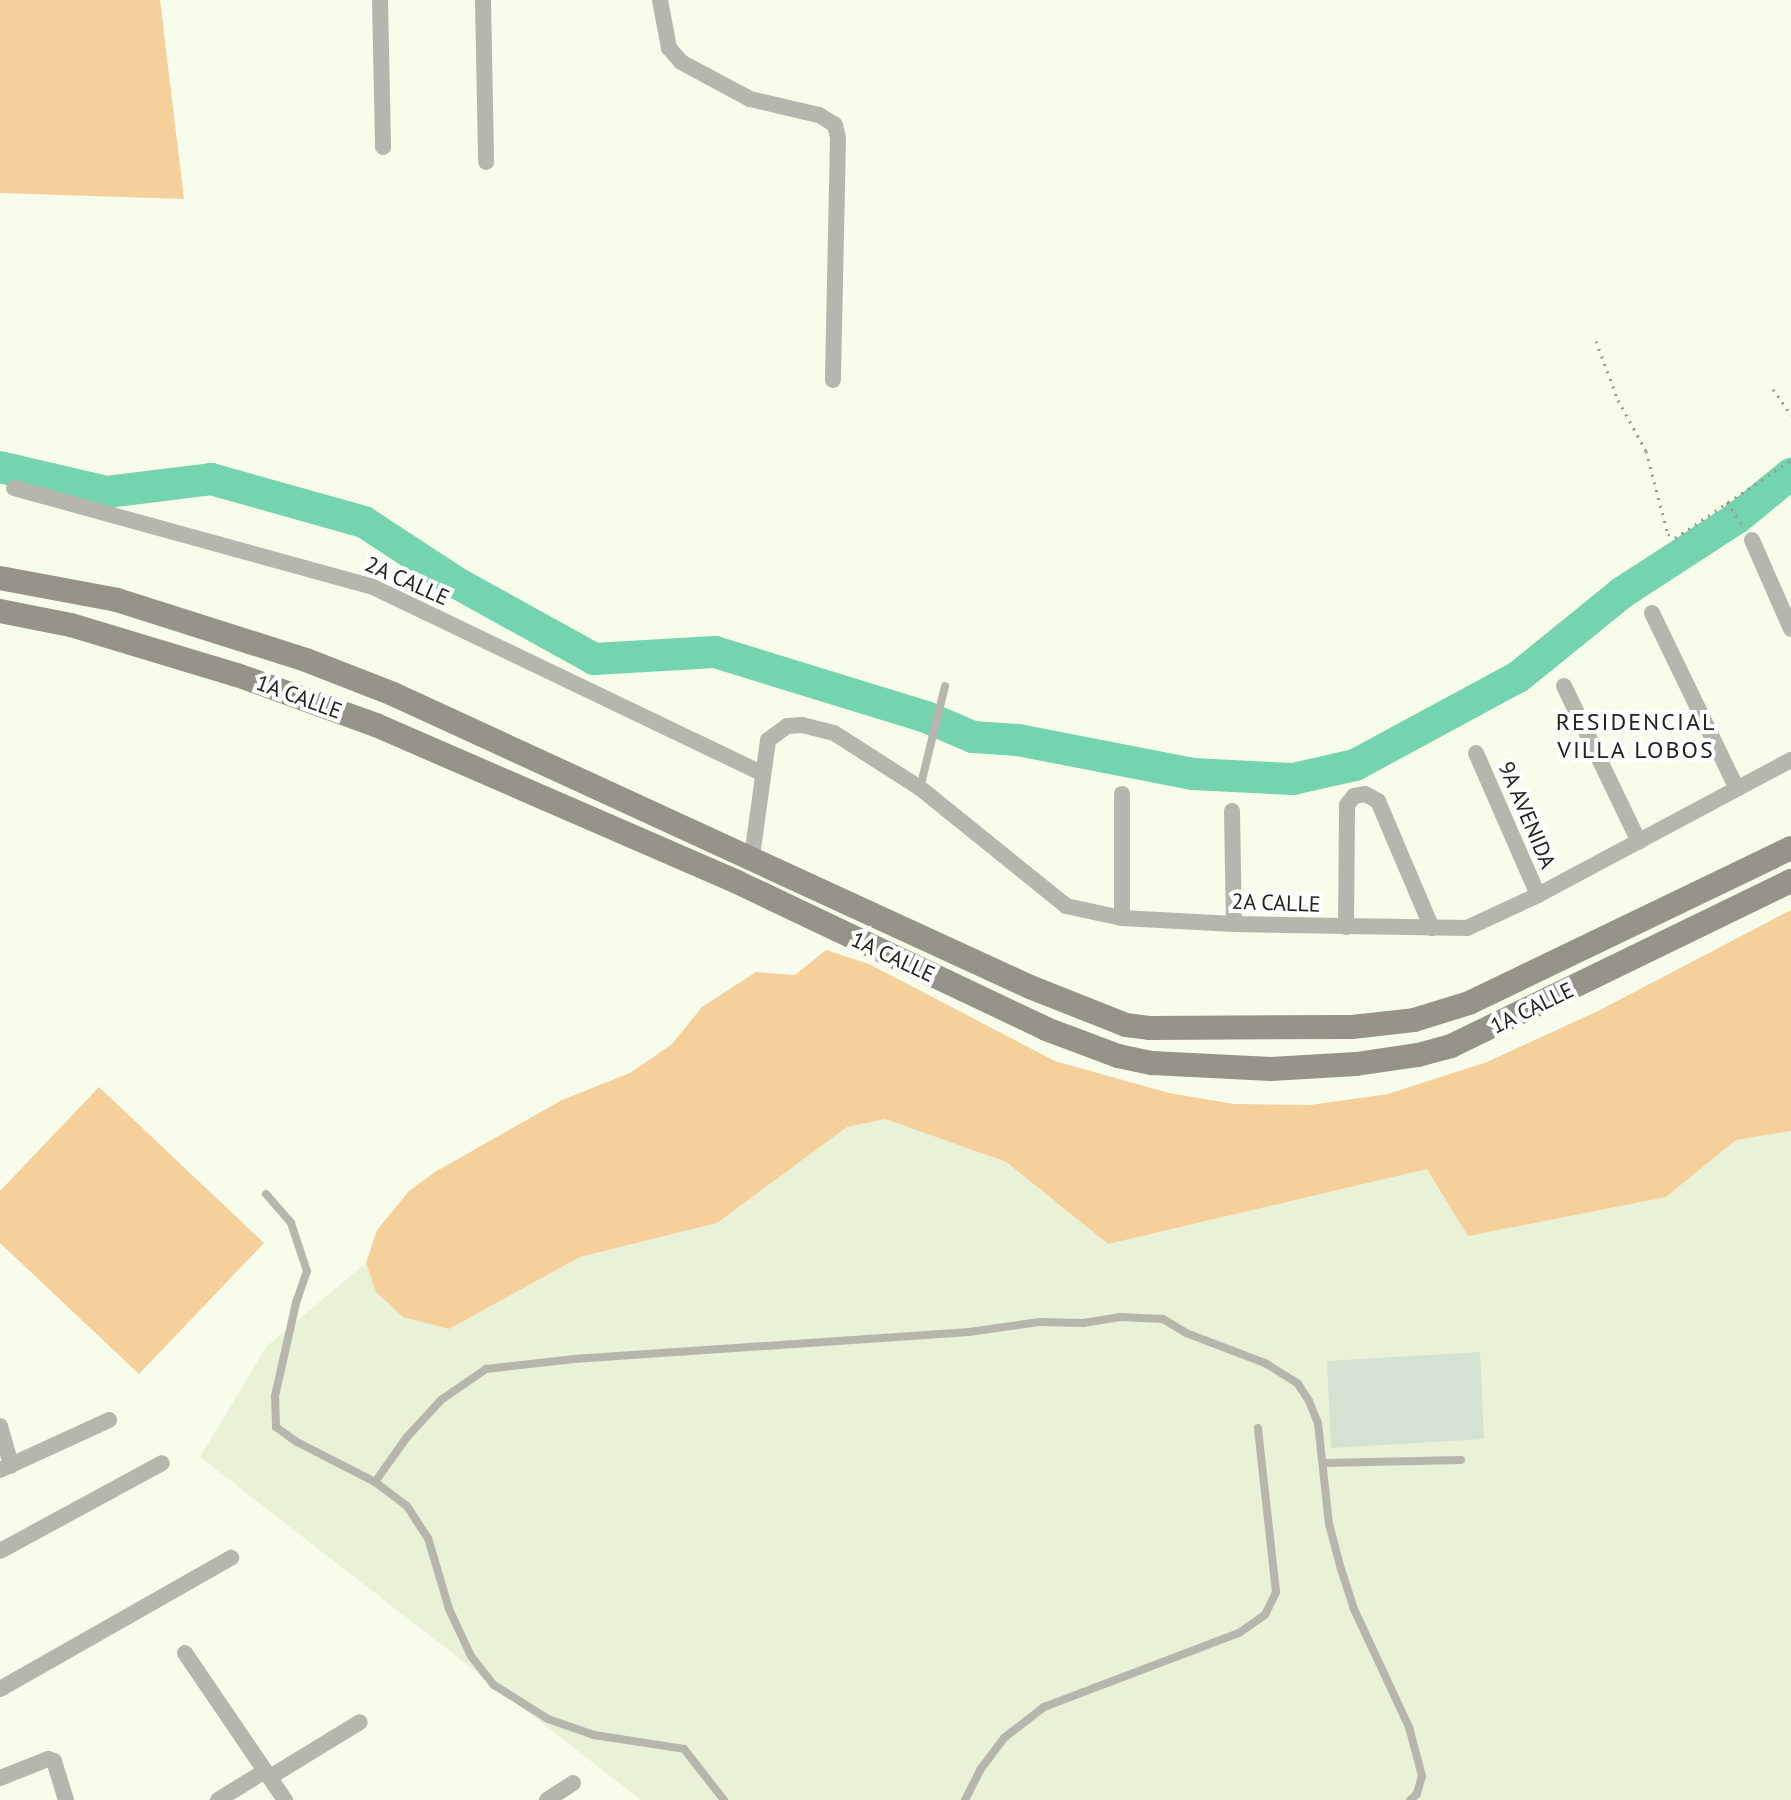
<!DOCTYPE html>
<style>
body{margin:0}
#map{position:relative;width:1791px;height:1800px;overflow:hidden;background:#f7fdea;font-family:"PT Sans",sans-serif}
div>[style]{position:absolute}
.built>*{inset:0;background:#e9f1d7}
.green>*{inset:0;background:#f5d09b}
.river>*{height:32px;margin:-16px;padding:0 16px;transform-origin:16px;border-radius:16px;background:#74d4ad}
.building>*{inset:0;background:#d4e2d2}
.path>*{height:3px;margin-top:-1.5px;transform-origin:0;background:repeating-linear-gradient(90deg,#979b8e 0 2px,transparent 0 8px)}
.lane>*{height:8px;margin:-4px;padding:0 4px;transform-origin:4px;border-radius:4px;background:#b7b6ad}
.street>*{height:16px;margin:-8px;padding:0 8px;transform-origin:8px;border-radius:8px;background:#b7b6ad}
.secondary>*{height:24px;margin:-12px;padding:0 12px;transform-origin:12px;border-radius:12px;background:#969488}
span{translate:-50% -50%;white-space:nowrap;text-align:center;line-height:1.15;-webkit-text-stroke:8px #fff;paint-order:stroke}
.street-label{font-size:22px;color:#21231c}
.neighbourhood-label{font-size:24px;color:#21231c;letter-spacing:2px}
</style>
<div id="map">
<div class="built">
<i style="clip-path:polygon(885px 1119px,1005px 1162px,1108px 1244px,1427px 1169px,1666px 1197px,1736px 1140px,1791px 1131px,1791px 1800px,641px 1800px,200px 1457px,266px 1347px,366px 1263px,376px 1292px,449px 1329px,580px 1257px,717px 1223px,847px 1127px)"></i>
</div>
<div class="green">
<i style="clip-path:polygon(0 0,160px 0,184px 199px,0 193px)"></i>
<i style="clip-path:polygon(1791px 910px,1791px 1131px,1736px 1140px,1666px 1197px,1468px 1236px,1427px 1169px,1108px 1244px,1006px 1162px,885px 1119px,847px 1127px,717px 1223px,580px 1257px,449px 1329px,403px 1317px,376px 1292px,366px 1263px,377px 1230px,409px 1191px,435px 1172px,562px 1100px,630px 1073px,672px 1044px,702px 1007px,756px 972px,795px 975px,826px 950px,869px 964px,1055px 1061px,1169px 1093px,1234px 1104px,1310px 1105px,1388px 1094px,1487px 1062px,1598px 1011px)"></i>
<i style="clip-path:polygon(99px 1087px,264px 1243px,139px 1374px,0 1243px,0 1191px)"></i>
</div>
<div class="river">
<i style="left:0;top:467px;width:110px;rotate:13.2deg"></i>
<i style="left:107px;top:492px;width:105px;rotate:-7.1deg"></i>
<i style="left:211px;top:479px;width:159px;rotate:15.7deg"></i>
<i style="left:364px;top:522px;width:111px;rotate:33.3deg"></i>
<i style="left:457px;top:583px;width:157px;rotate:29deg"></i>
<i style="left:594px;top:659px;width:121px;rotate:-3.3deg"></i>
<i style="left:715px;top:652px;width:221px;rotate:17.1deg"></i>
<i style="left:926px;top:717px;width:51px;rotate:23.1deg"></i>
<i style="left:973px;top:737px;width:45px;rotate:3.8deg"></i>
<i style="left:1018px;top:740px;width:178px;rotate:11deg"></i>
<i style="left:1193px;top:774px;width:100px;rotate:2.9deg"></i>
<i style="left:1293px;top:779px;width:64px;rotate:-12.7deg"></i>
<i style="left:1355px;top:765px;width:185px;rotate:-28.4deg"></i>
<i style="left:1518px;top:677px;width:135px;rotate:-39deg"></i>
<i style="left:1623px;top:592px;width:136px;rotate:-33deg"></i>
<i style="left:1737px;top:518px;width:70px;rotate:-39.2deg"></i>
</div>
<div class="building">
<i style="clip-path:polygon(1480px 1352px,1484px 1439px,1331px 1448px,1327px 1361px)"></i>
</div>
<div class="path">
<i style="left:1596px;top:341px;width:63px;rotate:69.6deg"></i>
<i style="left:1618px;top:400px;width:58px;rotate:61.2deg"></i>
<i style="left:1646px;top:451px;width:86px;rotate:75.2deg"></i>
<i style="left:1668px;top:534px;width:8px;rotate:30deg"></i>
<i style="left:1675px;top:538px;width:140px;rotate:-33.9deg"></i>
<i style="left:1773px;top:389px;width:32px;rotate:55deg"></i>
<i style="left:1727px;top:502px;width:27px;rotate:57deg"></i>
</div>
<div class="lane">
<i style="left:920px;top:788px;width:105px;rotate:-76.2deg"></i>
<i style="left:266px;top:1194px;width:38px;rotate:49deg"></i>
<i style="left:291px;top:1223px;width:51px;rotate:71.6deg"></i>
<i style="left:307px;top:1271px;width:34px;rotate:109deg"></i>
<i style="left:296px;top:1303px;width:95px;rotate:102.7deg"></i>
<i style="left:275px;top:1396px;width:31px;rotate:88deg"></i>
<i style="left:276px;top:1427px;width:26px;rotate:36deg"></i>
<i style="left:297px;top:1442px;width:88px;rotate:27.1deg"></i>
<i style="left:375px;top:1482px;width:40px;rotate:37deg"></i>
<i style="left:407px;top:1506px;width:38px;rotate:57deg"></i>
<i style="left:428px;top:1538px;width:74px;rotate:73.5deg"></i>
<i style="left:449px;top:1609px;width:52px;rotate:64.9deg"></i>
<i style="left:471px;top:1656px;width:37px;rotate:52deg"></i>
<i style="left:494px;top:1685px;width:64px;rotate:32.2deg"></i>
<i style="left:548px;top:1719px;width:49px;rotate:19.2deg"></i>
<i style="left:594px;top:1735px;width:91px;rotate:8.8deg"></i>
<i style="left:684px;top:1749px;width:65px;rotate:51.9deg"></i>
<i style="left:1325px;top:1463px;width:136px;rotate:-1.3deg"></i>
<i style="left:375px;top:1482px;width:55px;rotate:-54.6deg"></i>
<i style="left:407px;top:1437px;width:50px;rotate:-47.4deg"></i>
<i style="left:441px;top:1400px;width:55px;rotate:-34.6deg"></i>
<i style="left:486px;top:1369px;width:89px;rotate:-6.5deg"></i>
<i style="left:574px;top:1359px;width:396px;rotate:-3.9deg"></i>
<i style="left:969px;top:1332px;width:71px;rotate:-8.1deg"></i>
<i style="left:1039px;top:1322px;width:44px;rotate:1.3deg"></i>
<i style="left:1083px;top:1323px;width:38px;rotate:-9deg"></i>
<i style="left:1121px;top:1317px;width:42px;rotate:2.7deg"></i>
<i style="left:1163px;top:1319px;width:27px;rotate:31deg"></i>
<i style="left:1186px;top:1333px;width:85px;rotate:20.8deg"></i>
<i style="left:1265px;top:1363px;width:39px;rotate:32deg"></i>
<i style="left:1298px;top:1384px;width:20px;rotate:57deg"></i>
<i style="left:1309px;top:1401px;width:24px;rotate:68deg"></i>
<i style="left:1318px;top:1423px;width:102px;rotate:83.8deg"></i>
<i style="left:1329px;top:1524px;width:47px;rotate:75.1deg"></i>
<i style="left:1341px;top:1569px;width:40px;rotate:72deg"></i>
<i style="left:1353px;top:1607px;width:132px;rotate:65deg"></i>
<i style="left:1409px;top:1727px;width:51px;rotate:75.1deg"></i>
<i style="left:1422px;top:1776px;width:19px;rotate:106deg"></i>
<i style="left:1417px;top:1794px;width:9px;rotate:139deg"></i>
<i style="left:965px;top:1800px;width:34px;rotate:-63deg"></i>
<i style="left:980px;top:1770px;width:40px;rotate:-53deg"></i>
<i style="left:1004px;top:1738px;width:51px;rotate:-37.8deg"></i>
<i style="left:1044px;top:1707px;width:209px;rotate:-20.8deg"></i>
<i style="left:1239px;top:1633px;width:32px;rotate:-35deg"></i>
<i style="left:1265px;top:1615px;width:25px;rotate:-64deg"></i>
<i style="left:1276px;top:1592px;width:165px;rotate:-96.3deg"></i>
</div>
<div class="street">
<i style="left:380px;top:0;width:147px;rotate:88.8deg"></i>
<i style="left:483px;top:0;width:162px;rotate:88.9deg"></i>
<i style="left:660px;top:0;width:49px;rotate:79.4deg"></i>
<i style="left:669px;top:48px;width:18px;rotate:49deg"></i>
<i style="left:681px;top:62px;width:78px;rotate:28.2deg"></i>
<i style="left:750px;top:99px;width:71px;rotate:13.1deg"></i>
<i style="left:819px;top:115px;width:19px;rotate:32deg"></i>
<i style="left:835px;top:125px;width:13px;rotate:77deg"></i>
<i style="left:838px;top:138px;width:242px;rotate:91.2deg"></i>
<i style="left:14px;top:488px;width:370px;rotate:15.4deg"></i>
<i style="left:371px;top:586px;width:433px;rotate:25.6deg"></i>
<i style="left:1752px;top:540px;width:97px;rotate:66.3deg"></i>
<i style="left:1652px;top:613px;width:195px;rotate:64.2deg"></i>
<i style="left:1564px;top:686px;width:173px;rotate:64.3deg"></i>
<i style="left:1476px;top:753px;width:155px;rotate:66.4deg"></i>
<i style="left:1232px;top:811px;width:113px;rotate:89deg"></i>
<i style="left:752px;top:856px;width:117px;rotate:-82.1deg"></i>
<i style="left:768px;top:740px;width:24px;rotate:-36deg"></i>
<i style="left:787px;top:726px;width:15px;rotate:-4deg"></i>
<i style="left:802px;top:725px;width:33px;rotate:14deg"></i>
<i style="left:834px;top:733px;width:102px;rotate:32.6deg"></i>
<i style="left:920px;top:788px;width:188px;rotate:38.9deg"></i>
<i style="left:1066px;top:906px;width:57px;rotate:12.1deg"></i>
<i style="left:1122px;top:918px;width:112px;rotate:3.1deg"></i>
<i style="left:1234px;top:924px;width:233px;rotate:1deg"></i>
<i style="left:1467px;top:928px;width:78px;rotate:-24.9deg"></i>
<i style="left:1538px;top:895px;width:287px;rotate:-28.1deg"></i>
<i style="left:1122px;top:918px;width:124px;rotate:-90deg"></i>
<i style="left:1346px;top:927px;width:122px;rotate:-89.5deg"></i>
<i style="left:1347px;top:805px;width:11px;rotate:-52deg"></i>
<i style="left:1354px;top:796px;width:11px;rotate:-10deg"></i>
<i style="left:1365px;top:794px;width:15px;rotate:28deg"></i>
<i style="left:1378px;top:801px;width:138px;rotate:67deg"></i>
<i style="left:0;top:1426px;width:41px;rotate:74.2deg"></i>
<i style="left:0;top:1470px;width:120px;rotate:-24.6deg"></i>
<i style="left:0;top:1551px;width:184px;rotate:-28.5deg"></i>
<i style="left:185px;top:1653px;width:178px;rotate:55.8deg"></i>
<i style="left:0;top:1689px;width:266px;rotate:-29.6deg"></i>
<i style="left:270px;top:1777px;width:105px;rotate:-31.4deg"></i>
<i style="left:0;top:1778px;width:52px;rotate:-21.6deg"></i>
<i style="left:48px;top:1759px;width:6px;rotate:18deg"></i>
<i style="left:54px;top:1761px;width:41px;rotate:72.9deg"></i>
<i style="left:218px;top:1800px;width:55px;rotate:-31.7deg"></i>
<i style="left:547px;top:1800px;width:31px;rotate:-33deg"></i>
</div>
<div class="secondary">
<i style="left:0;top:578px;width:119px;rotate:10.6deg"></i>
<i style="left:117px;top:600px;width:198px;rotate:17.6deg"></i>
<i style="left:306px;top:660px;width:93px;rotate:21.3deg"></i>
<i style="left:393px;top:694px;width:701px;rotate:24.7deg"></i>
<i style="left:1030px;top:987px;width:103px;rotate:21.6deg"></i>
<i style="left:1126px;top:1025px;width:23px;rotate:7deg"></i>
<i style="left:1149px;top:1028px;width:203px;rotate:-0.3deg"></i>
<i style="left:1352px;top:1027px;width:62px;rotate:-6.4deg"></i>
<i style="left:1414px;top:1020px;width:58px;rotate:-17.2deg"></i>
<i style="left:1469px;top:1003px;width:357px;rotate:-25.7deg"></i>
<i style="left:0;top:611px;width:72px;rotate:11.2deg"></i>
<i style="left:71px;top:625px;width:173px;rotate:16.8deg"></i>
<i style="left:237px;top:675px;width:148px;rotate:19.8deg"></i>
<i style="left:376px;top:725px;width:394px;rotate:23.5deg"></i>
<i style="left:737px;top:882px;width:342px;rotate:25.4deg"></i>
<i style="left:1046px;top:1029px;width:77px;rotate:20.6deg"></i>
<i style="left:1118px;top:1056px;width:35px;rotate:12deg"></i>
<i style="left:1152px;top:1063px;width:119px;rotate:2.9deg"></i>
<i style="left:1271px;top:1069px;width:85px;rotate:-3.4deg"></i>
<i style="left:1356px;top:1064px;width:63px;rotate:-8.3deg"></i>
<i style="left:1418px;top:1055px;width:34px;rotate:-15deg"></i>
<i style="left:1451px;top:1046px;width:378px;rotate:-25.9deg"></i>
</div>
<div class="street-label">
<span style="left:407px;top:581px;rotate:24deg">2A CALLE</span>
<span style="left:299px;top:697px;rotate:20deg">1A CALLE</span>
<span style="left:1527px;top:815px;rotate:67deg">9A AVENIDA</span>
<span style="left:1276px;top:903px;rotate:2deg">2A CALLE</span>
<span style="left:893px;top:957px;rotate:25deg">1A CALLE</span>
<span style="left:1532px;top:1008px;rotate:-26deg">1A CALLE</span>
</div>
<div class="neighbourhood-label">
<span style="left:1636px;top:736px">RESIDENCIAL<br>VILLA LOBOS</span>
</div>
</div>
